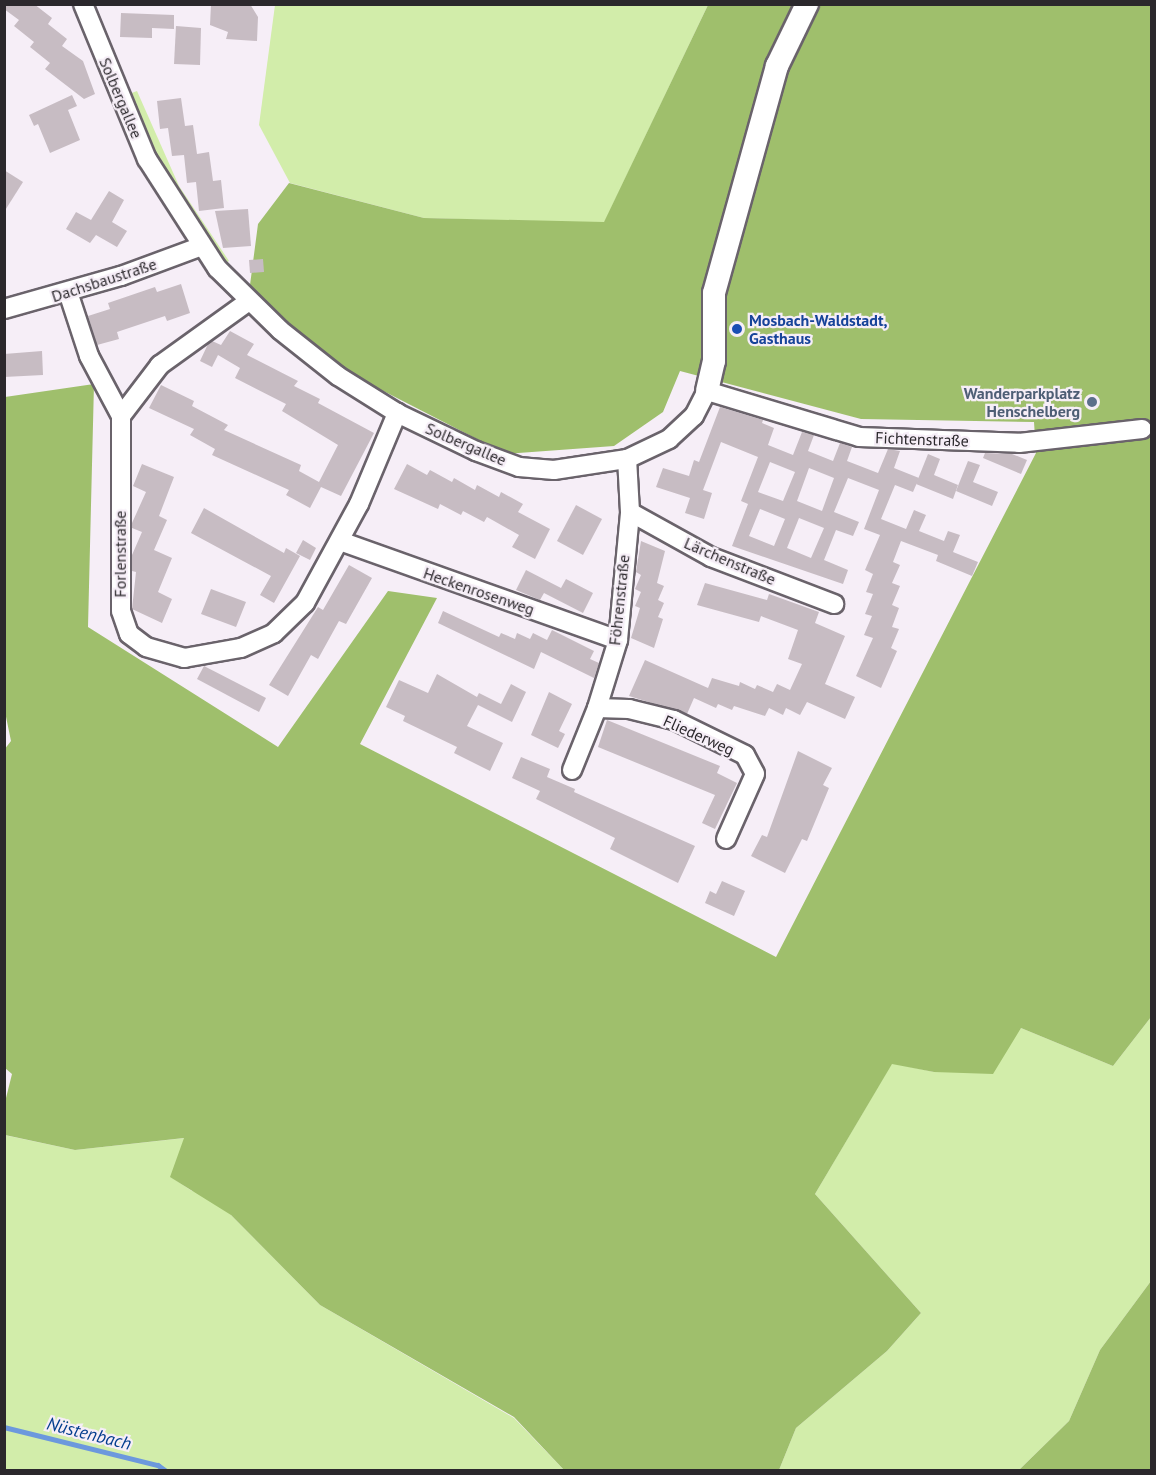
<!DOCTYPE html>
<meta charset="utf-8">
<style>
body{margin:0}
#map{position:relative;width:1156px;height:1475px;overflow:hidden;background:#f6eef7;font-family:"PT Sans",sans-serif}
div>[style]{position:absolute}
.green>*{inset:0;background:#d2edaa}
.forest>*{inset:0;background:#9fbf6c}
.stream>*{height:4.5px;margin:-2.25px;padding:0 2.25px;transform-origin:2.25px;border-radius:2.25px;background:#6c98dd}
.building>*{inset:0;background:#c7bcc3}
.roads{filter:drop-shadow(2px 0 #6a636b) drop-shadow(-2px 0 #6a636b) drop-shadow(0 2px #6a636b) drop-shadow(0 -2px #6a636b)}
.minor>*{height:18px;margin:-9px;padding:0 9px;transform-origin:9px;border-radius:9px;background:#fff}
.tertiary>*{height:22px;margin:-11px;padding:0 11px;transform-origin:11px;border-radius:11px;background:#fff}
.dots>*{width:16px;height:16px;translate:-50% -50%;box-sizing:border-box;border:3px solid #f6eef7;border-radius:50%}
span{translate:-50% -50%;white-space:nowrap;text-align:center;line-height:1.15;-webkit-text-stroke:4.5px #f6eef7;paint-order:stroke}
.street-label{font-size:16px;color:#2b282c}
.transit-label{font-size:16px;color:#164399;font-weight:700}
.left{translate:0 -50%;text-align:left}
.service-label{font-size:16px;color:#4e5e75;font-weight:700}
.right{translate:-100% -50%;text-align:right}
.water-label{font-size:18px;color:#043e8e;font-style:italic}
.frame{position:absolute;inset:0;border:6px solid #2b282c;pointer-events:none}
</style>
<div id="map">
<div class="green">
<i style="clip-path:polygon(275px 5px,708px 5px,604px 223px,424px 218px,290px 183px,259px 125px)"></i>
<i style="clip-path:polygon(137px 91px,179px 186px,229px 261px,217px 268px,121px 97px)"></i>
<i style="clip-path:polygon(1151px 1017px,1151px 1281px,1100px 1350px,1069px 1421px,1019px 1470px,779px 1470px,796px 1428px,887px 1351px,921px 1313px,815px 1194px,892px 1063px,934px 1072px,1021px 1028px,1113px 1066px)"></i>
<i style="clip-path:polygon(4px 1135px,75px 1150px,185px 1138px,171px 1177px,192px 1191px,224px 1195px,231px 1215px,320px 1305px,514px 1418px,564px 1470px,5px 1470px)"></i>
</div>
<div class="forest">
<i style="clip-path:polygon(708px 5px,1151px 5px,1151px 1017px,1113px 1066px,1021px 1028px,993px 1074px,934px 1072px,892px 1064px,815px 1194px,921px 1313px,887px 1351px,796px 1428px,779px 1470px,564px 1470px,514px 1417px,320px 1305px,231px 1215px,170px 1177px,184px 1138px,75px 1150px,5px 1135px,5px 1102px,12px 1074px,5px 1068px,4px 750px,11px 741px,4px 707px,5px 397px,94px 384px,88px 627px,278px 747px,388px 591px,437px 598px,360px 744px,776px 957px,1036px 453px,1034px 422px,861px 419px,680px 371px,663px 412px,614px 446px,506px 454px,323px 360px,250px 285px,258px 224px,289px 183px,424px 218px,604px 222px)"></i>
<i style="clip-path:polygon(1151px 1281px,1151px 1470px,1019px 1470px,1069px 1421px,1100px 1350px)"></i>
</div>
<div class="stream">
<i style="left:4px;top:1427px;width:159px;rotate:13.9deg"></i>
<i style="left:158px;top:1465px;width:9px;rotate:36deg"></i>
</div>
<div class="building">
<i style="clip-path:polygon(4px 4px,34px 4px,52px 18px,48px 24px,67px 39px,62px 46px,83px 61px,95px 94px,84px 99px,45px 69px,50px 63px,30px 47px,34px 42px,14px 26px,19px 20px,4px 9px)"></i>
<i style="clip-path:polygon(211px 4px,250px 4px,258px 17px,257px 41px,226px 39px,228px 32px,210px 25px)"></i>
<i style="clip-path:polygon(121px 13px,174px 15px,174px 29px,152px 28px,152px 38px,120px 37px)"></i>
<i style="clip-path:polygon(176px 26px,201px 28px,200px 65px,174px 64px)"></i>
<i style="clip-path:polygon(72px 95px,77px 106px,68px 110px,80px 140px,50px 153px,38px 124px,34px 126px,29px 115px)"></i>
<i style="clip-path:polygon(181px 98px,185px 126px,193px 125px,197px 154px,209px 152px,213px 181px,221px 180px,224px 208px,199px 211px,196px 182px,187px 183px,184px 155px,172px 156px,168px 128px,160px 129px,157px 101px)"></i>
<i style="clip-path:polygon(4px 170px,23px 182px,4px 212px)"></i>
<i style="clip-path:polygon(109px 191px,124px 200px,112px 222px,127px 231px,117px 247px,96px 235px,90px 243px,66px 229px,76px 212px,91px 220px)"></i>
<i style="clip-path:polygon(248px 209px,251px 246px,223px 248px,215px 211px)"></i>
<i style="clip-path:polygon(263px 259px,264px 272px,250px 273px,249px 260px)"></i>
<i style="clip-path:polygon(181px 284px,190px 313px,167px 321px,165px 316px,117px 332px,119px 339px,97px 345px,88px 316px,110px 309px,108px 303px,155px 287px,157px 292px)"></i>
<i style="clip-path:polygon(230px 331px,254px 344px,247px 355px,298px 381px,294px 386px,320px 399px,318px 403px,374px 433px,341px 496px,321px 487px,310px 508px,286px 495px,289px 490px,212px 455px,215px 449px,190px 435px,194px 429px,149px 408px,161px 385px,194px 401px,192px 406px,228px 425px,224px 430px,301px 465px,299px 471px,319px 482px,338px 445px,282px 411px,286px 404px,235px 378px,240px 368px,218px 355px,212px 367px,200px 361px,208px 344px,212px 341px,221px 345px)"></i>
<i style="clip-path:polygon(42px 351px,43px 375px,4px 377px,4px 354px)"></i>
<i style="clip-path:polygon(evenodd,720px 407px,763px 420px,762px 423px,774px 428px,768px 445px,793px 455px,802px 432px,814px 435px,808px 451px,833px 461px,840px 443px,852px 447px,847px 461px,878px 473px,888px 449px,900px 451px,894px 468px,919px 478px,913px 492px,895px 485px,881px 519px,906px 529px,914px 510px,926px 515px,919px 531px,944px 541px,948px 531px,960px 535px,953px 552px,978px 562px,972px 576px,936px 561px,938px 555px,901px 541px,893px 562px,900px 565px,892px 583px,900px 586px,892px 605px,899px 608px,892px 627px,899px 629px,891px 648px,897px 651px,881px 688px,856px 676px,873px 638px,864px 635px,872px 616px,865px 614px,873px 594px,866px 592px,873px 574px,865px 570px,880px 535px,864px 529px,879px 490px,848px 478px,834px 512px,859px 522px,853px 536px,836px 530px,824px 560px,848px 570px,843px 584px,732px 546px,748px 504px,741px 501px,758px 457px,721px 442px,703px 490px,712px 493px,704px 519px,685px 513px,690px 498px,656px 487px,663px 468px,689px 476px,694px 460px,699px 462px,720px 407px,770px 462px,795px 472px,783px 501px,758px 492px,770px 462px,720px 407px,809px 468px,834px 478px,822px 511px,797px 501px,809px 468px,720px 407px,760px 509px,785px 519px,774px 546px,749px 536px,760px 509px,720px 407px,799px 518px,824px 528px,811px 558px,787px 548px,799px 518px)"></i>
<i style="clip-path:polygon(985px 453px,1012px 454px,1027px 460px,1021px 474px,983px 458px)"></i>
<i style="clip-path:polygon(928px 454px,940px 459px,934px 475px,958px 485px,953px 499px,916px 484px)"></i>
<i style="clip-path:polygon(968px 461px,980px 465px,973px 482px,998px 492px,992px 506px,956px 491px)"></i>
<i style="clip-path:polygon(142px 464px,174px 477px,159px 516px,167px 520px,154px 550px,172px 558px,158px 592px,172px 599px,162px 623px,132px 609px,136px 572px,132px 571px,132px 555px,142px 532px,132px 528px,132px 523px,146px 492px,133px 486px)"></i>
<i style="clip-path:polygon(407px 464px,427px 475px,430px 470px,452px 482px,454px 478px,475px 490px,477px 485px,499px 497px,501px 492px,523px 504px,518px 512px,550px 529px,535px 559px,512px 547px,519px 535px,487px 517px,484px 522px,463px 511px,461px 515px,440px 504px,438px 509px,394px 489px)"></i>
<i style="clip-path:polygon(576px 505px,602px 519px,583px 555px,557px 541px)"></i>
<i style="clip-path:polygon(204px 508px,284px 553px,286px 548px,300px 556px,274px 603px,260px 595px,271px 576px,191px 533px)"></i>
<i style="clip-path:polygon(303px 540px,316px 548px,310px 560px,296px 553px)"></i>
<i style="clip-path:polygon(641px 541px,665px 551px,657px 583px,664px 586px,658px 600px,664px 603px,658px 617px,663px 619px,654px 648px,631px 638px,640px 608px,635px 606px,641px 592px,635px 589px,641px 575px,636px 572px)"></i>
<i style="clip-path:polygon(349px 565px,372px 578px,346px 624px,339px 621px,318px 659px,311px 655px,288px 696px,269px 685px,318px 607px,323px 610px)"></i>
<i style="clip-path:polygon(526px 570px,561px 588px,566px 579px,593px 593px,583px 613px,544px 593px,540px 600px,516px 590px)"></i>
<i style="clip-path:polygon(705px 583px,767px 600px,769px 594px,819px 612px,815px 623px,845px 636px,825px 684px,855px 697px,845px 719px,807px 702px,800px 715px,786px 708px,783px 715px,769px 708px,765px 716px,734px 706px,732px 710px,718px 704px,716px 708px,694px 698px,687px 714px,629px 696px,645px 660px,708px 688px,712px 678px,739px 686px,740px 682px,755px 689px,757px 685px,773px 692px,777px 684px,790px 690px,802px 664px,788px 659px,798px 630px,761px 616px,759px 622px,697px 605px)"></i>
<i style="clip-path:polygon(211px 589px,246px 602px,236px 627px,201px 614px)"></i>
<i style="clip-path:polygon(443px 611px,499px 637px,501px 633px,515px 639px,517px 633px,530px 639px,533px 633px,547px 640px,552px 630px,594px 651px,590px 659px,599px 663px,594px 678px,541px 652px,534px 669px,438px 623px)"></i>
<i style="clip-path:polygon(204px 666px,266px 698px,259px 712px,197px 679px)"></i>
<i style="clip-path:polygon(437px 674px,477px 697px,479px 693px,501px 704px,511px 684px,526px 692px,512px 722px,478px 705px,467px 726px,503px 743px,490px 771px,454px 753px,457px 747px,403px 721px,405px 716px,386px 707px,399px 680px,428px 693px)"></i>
<i style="clip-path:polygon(549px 692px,572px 704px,559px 731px,565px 734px,558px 748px,531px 735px)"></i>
<i style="clip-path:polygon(607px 720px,720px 766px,717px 773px,737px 783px,715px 829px,702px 823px,715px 795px,598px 747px)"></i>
<i style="clip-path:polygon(798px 751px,832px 768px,823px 785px,829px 788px,807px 841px,802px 839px,785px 873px,751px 856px,762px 835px,767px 837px)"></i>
<i style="clip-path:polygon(521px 757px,550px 769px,547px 777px,575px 789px,574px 792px,695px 846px,678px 883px,610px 849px,615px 838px,536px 799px,540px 791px,512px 778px)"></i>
<i style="clip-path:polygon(722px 881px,745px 891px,734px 916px,705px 903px,710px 891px,716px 894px)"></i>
</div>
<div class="roads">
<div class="minor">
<i style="left:83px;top:4px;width:168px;rotate:67.6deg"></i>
<i style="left:147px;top:159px;width:130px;rotate:57.3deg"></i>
<i style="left:217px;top:268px;width:88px;rotate:44.5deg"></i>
<i style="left:280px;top:330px;width:74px;rotate:38.4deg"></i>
<i style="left:338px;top:376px;width:70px;rotate:32.1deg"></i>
<i style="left:397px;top:413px;width:88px;rotate:25.7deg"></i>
<i style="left:476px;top:451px;width:46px;rotate:20.4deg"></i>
<i style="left:519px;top:467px;width:35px;rotate:5deg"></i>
<i style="left:554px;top:470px;width:74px;rotate:-8.6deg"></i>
<i style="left:627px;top:459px;width:47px;rotate:-25.5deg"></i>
<i style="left:669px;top:439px;width:34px;rotate:-43deg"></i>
<i style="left:694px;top:416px;width:28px;rotate:-63deg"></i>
<i style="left:707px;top:391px;width:159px;rotate:16.8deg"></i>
<i style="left:859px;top:437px;width:160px;rotate:2.1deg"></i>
<i style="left:1019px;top:443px;width:124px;rotate:-6.5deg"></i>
<i style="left:68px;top:292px;width:67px;rotate:71.8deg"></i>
<i style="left:89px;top:356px;width:68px;rotate:61.9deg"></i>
<i style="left:249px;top:301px;width:110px;rotate:144.3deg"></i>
<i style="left:160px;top:365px;width:64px;rotate:127.4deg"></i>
<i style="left:121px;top:416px;width:195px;rotate:90deg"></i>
<i style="left:121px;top:611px;width:24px;rotate:71deg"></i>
<i style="left:129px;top:634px;width:21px;rotate:37deg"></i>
<i style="left:146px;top:647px;width:40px;rotate:16deg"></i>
<i style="left:184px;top:658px;width:58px;rotate:-10deg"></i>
<i style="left:241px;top:648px;width:36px;rotate:-24deg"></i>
<i style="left:274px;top:633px;width:43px;rotate:-44.1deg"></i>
<i style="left:305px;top:603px;width:113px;rotate:-61.4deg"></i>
<i style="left:359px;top:504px;width:99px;rotate:-67.3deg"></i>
<i style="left:4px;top:309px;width:122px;rotate:-15.8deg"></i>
<i style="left:121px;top:276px;width:86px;rotate:-20.3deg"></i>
<i style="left:630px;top:512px;width:93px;rotate:29.1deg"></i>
<i style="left:711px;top:557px;width:132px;rotate:20.9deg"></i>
<i style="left:340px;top:541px;width:295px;rotate:19.6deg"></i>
<i style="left:597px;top:708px;width:32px;rotate:2deg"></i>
<i style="left:629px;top:709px;width:46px;rotate:13.7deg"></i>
<i style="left:674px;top:720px;width:79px;rotate:26.2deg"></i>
<i style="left:745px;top:755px;width:21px;rotate:62deg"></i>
<i style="left:755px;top:774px;width:71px;rotate:114deg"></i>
<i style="left:572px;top:770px;width:67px;rotate:-68deg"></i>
<i style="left:597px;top:708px;width:71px;rotate:-72.8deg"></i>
<i style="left:618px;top:640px;width:129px;rotate:-84.6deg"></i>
<i style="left:630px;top:512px;width:53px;rotate:-93.2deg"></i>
</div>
<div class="tertiary">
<i style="left:707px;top:391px;width:31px;rotate:-77deg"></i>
<i style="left:714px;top:361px;width:68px;rotate:-90deg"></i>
<i style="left:714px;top:293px;width:236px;rotate:-74.5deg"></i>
<i style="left:777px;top:66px;width:69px;rotate:-64.2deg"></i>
</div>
</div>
<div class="dots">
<i style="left:737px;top:329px;background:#1a4fb4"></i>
<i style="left:1092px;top:402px;background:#5c6f8a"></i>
</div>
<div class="street-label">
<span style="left:121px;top:98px;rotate:67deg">Solbergallee</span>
<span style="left:104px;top:280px;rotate:-18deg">Dachsbaustraße</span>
<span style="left:922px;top:439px;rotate:2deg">Fichtenstraße</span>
<span style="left:466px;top:444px;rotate:23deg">Solbergallee</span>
<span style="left:120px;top:554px;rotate:-90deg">Forlenstraße</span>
<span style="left:730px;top:561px;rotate:23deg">Lärchenstraße</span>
<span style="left:479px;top:591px;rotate:19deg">Heckenrosenweg</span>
<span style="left:619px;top:600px;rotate:-84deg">Föhrenstraße</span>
<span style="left:699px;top:735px;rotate:24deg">Fliederweg</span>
</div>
<div class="transit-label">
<span class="left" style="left:749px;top:329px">Mosbach-Waldstadt,<br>Gasthaus</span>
</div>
<div class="service-label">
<span class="right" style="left:1080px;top:402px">Wanderparkplatz<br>Henschelberg</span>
</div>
<div class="water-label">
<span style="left:89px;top:1434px;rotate:14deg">Nüstenbach</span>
</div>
<div class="frame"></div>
</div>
